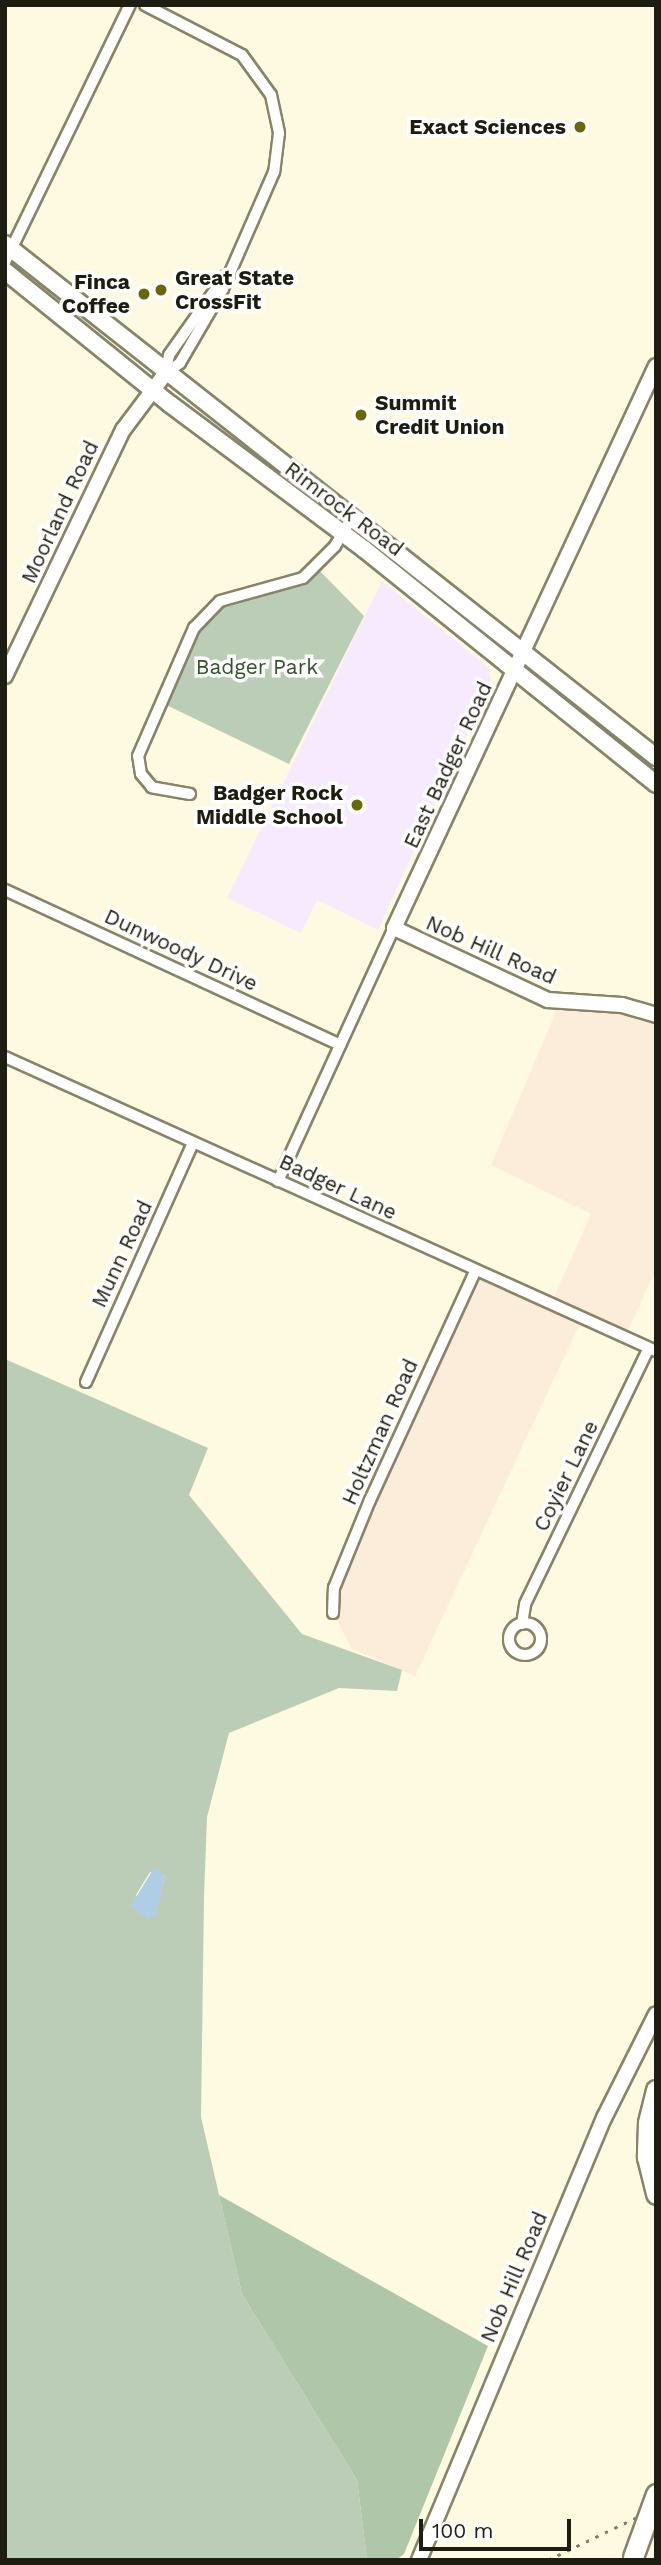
<!DOCTYPE html>
<style>
body{margin:0}
#map{position:relative;width:661px;height:2565px;overflow:hidden;background:#fefae1;font-family:"Work Sans",sans-serif}
div>[style]{position:absolute}
.industrial>*{inset:0;background:#fcedda}
.education>*{inset:0;background:#f7eafe}
.green>*{inset:0;background:#bbcdb7}
.forest>*{inset:0;background:#afc6a9}
.water>*{inset:0;background:#afcee6}
.roads{filter:drop-shadow(2px 0 #888468) drop-shadow(-2px 0 #888468) drop-shadow(0 2px #888468) drop-shadow(0 -2px #888468)}
.minor>*{height:10px;margin:-5px;padding:0 5px;transform-origin:5px;border-radius:5px;background:#fff}
.minor>.ring{margin:-5px;padding:0;box-sizing:content-box;background:none;border:10px solid #fff;border-radius:50%}
.tertiary>*{height:14px;margin:-7px;padding:0 7px;transform-origin:7px;border-radius:7px;background:#fff}
.secondary>*{height:16px;margin:-8px;padding:0 8px;transform-origin:8px;border-radius:8px;background:#fff}
.motorway>*{height:19px;margin:-9.5px;padding:0 9.5px;transform-origin:9.5px;border-radius:9.5px;background:#fff}
.rail>*{height:2.5px;margin-top:-1.25px;transform-origin:0;background:repeating-linear-gradient(90deg,#83806e 0 3.5px,transparent 0 10.5px)}
.bridges{filter:drop-shadow(2px 0 #888468) drop-shadow(-2px 0 #888468) drop-shadow(0 2px #888468) drop-shadow(0 -2px #888468)}
.motorway-bridge>*{height:19px;margin:-9.5px;padding:0 9.5px;transform-origin:9.5px;border-radius:9.5px;background:#fff}
.dots>*{width:19px;height:19px;translate:-50% -50%;box-sizing:border-box;border:4px solid #fff;border-radius:50%}
span{translate:-50% -50%;white-space:nowrap;text-align:center;line-height:1.15;-webkit-text-stroke:7px #fff;paint-order:stroke}
.poi-label{font-size:21px;color:#1e1d11;font-weight:700}
.right{translate:-100% -50%;text-align:right}
.left{translate:0 -50%;text-align:left}
.street-label{font-size:21px;color:#1e1d11}
.park-label{font-size:21px;color:#31532a}
.frame{position:absolute;inset:0;border:7px solid #1e1d11;pointer-events:none}
.scale{position:absolute;left:419px;top:2519px;width:152px;height:32px;box-sizing:border-box;border:4px solid #1e1d11;border-top:0;padding-left:9px;font-size:21px;line-height:24px;white-space:nowrap;color:#1e1d11;-webkit-text-stroke:5px #fff;paint-order:stroke}
</style>
<div id="map">
<div class="industrial">
<i style="clip-path:polygon(560px 1002px,656px 1015px,656px 1269px,625px 1337px,582px 1319px,415px 1676px,352px 1649px,333px 1613px,335px 1588px,476px 1270px,551px 1304px,591px 1214px,491px 1165px)"></i>
</div>
<div class="education">
<i style="clip-path:polygon(382px 581px,488px 667px,491px 682px,378px 930px,317px 900px,301px 933px,227px 898px)"></i>
</div>
<div class="green">
<i style="clip-path:polygon(317px 568px,364px 616px,289px 764px,160px 702px,212px 606px)"></i>
<i style="clip-path:polygon(evenodd,5px 1359px,208px 1448px,189px 1495px,302px 1634px,402px 1670px,397px 1691px,339px 1688px,229px 1733px,207px 1817px,204px 1897px,201px 2117px,242px 2294px,357px 2480px,367px 2560px,5px 2560px,5px 1359px,150px 1872px,165px 1875px,156px 1911px,148px 1919px,136px 1895px,150px 1872px)"></i>
</div>
<div class="forest">
<i style="clip-path:polygon(219px 2195px,488px 2346px,404px 2554px,396px 2560px,367px 2560px,357px 2480px,242px 2294px)"></i>
</div>
<div class="water">
<i style="clip-path:polygon(154px 1868px,165px 1875px,156px 1915px,148px 1919px,130px 1907px)"></i>
</div>
<div class="roads">
<div class="minor">
<i style="left:145px;top:5px;width:109px;rotate:27.3deg"></i>
<i style="left:242px;top:55px;width:49px;rotate:54.1deg"></i>
<i style="left:271px;top:95px;width:39px;rotate:78deg"></i>
<i style="left:279px;top:133px;width:39px;rotate:97deg"></i>
<i style="left:274px;top:172px;width:128px;rotate:113.6deg"></i>
<i style="left:223px;top:289px;width:86px;rotate:120.2deg"></i>
<i style="left:180px;top:363px;width:19px;rotate:144deg"></i>
<i style="left:5px;top:262px;width:286px;rotate:-64.1deg"></i>
<i style="left:165px;top:374px;width:19px;rotate:-78deg"></i>
<i style="left:169px;top:355px;width:97px;rotate:-54.7deg"></i>
<i style="left:190px;top:794px;width:39px;rotate:-170deg"></i>
<i style="left:152px;top:787px;width:17px;rotate:-130deg"></i>
<i style="left:141px;top:774px;width:18px;rotate:-99deg"></i>
<i style="left:138px;top:756px;width:140px;rotate:-66.4deg"></i>
<i style="left:194px;top:628px;width:37px;rotate:-46deg"></i>
<i style="left:220px;top:601px;width:86px;rotate:-15.5deg"></i>
<i style="left:303px;top:578px;width:45px;rotate:-45deg"></i>
<i style="left:335px;top:546px;width:35px;rotate:-59deg"></i>
<i style="left:5px;top:890px;width:369px;rotate:24.8deg"></i>
<i style="left:5px;top:1057px;width:714px;rotate:24.3deg"></i>
<i style="left:278px;top:1181px;width:278px;rotate:-65.4deg"></i>
<i style="left:86px;top:1382px;width:262px;rotate:-65.9deg"></i>
<i style="left:333px;top:1613px;width:25px;rotate:-88deg"></i>
<i style="left:334px;top:1588px;width:95px;rotate:-67.8deg"></i>
<i style="left:370px;top:1500px;width:253px;rotate:-65.3deg"></i>
<i class="ring" style="left:509px;top:1623px;width:22px;height:22px"></i>
<i style="left:522px;top:1624px;width:20px;rotate:-81deg"></i>
<i style="left:525px;top:1604px;width:284px;rotate:-64.2deg"></i>
</div>
<div class="tertiary">
<i style="left:656px;top:366px;width:620px;rotate:114.99deg"></i>
<i style="left:394px;top:928px;width:170px;rotate:25.1deg"></i>
<i style="left:548px;top:1000px;width:74px;rotate:3.9deg"></i>
<i style="left:622px;top:1005px;width:35px;rotate:16deg"></i>
<i style="left:5px;top:676px;width:273px;rotate:-64.4deg"></i>
<i style="left:123px;top:430px;width:70px;rotate:-53.1deg"></i>
<i style="left:419px;top:2560px;width:479px;rotate:-67.3deg"></i>
<i style="left:604px;top:2118px;width:116px;rotate:-63.4deg"></i>
</div>
<div class="secondary">
<i style="left:5px;top:244px;width:829px;rotate:38.24deg"></i>
<i style="left:5px;top:271px;width:212px;rotate:38.9deg"></i>
<i style="left:170px;top:404px;width:242px;rotate:36.8deg"></i>
<i style="left:364px;top:549px;width:375px;rotate:38.8deg"></i>
</div>
<div class="motorway">
<i style="left:656px;top:2090px;width:34px;rotate:104deg"></i>
<i style="left:648px;top:2123px;width:34px;rotate:92deg"></i>
<i style="left:647px;top:2157px;width:38px;rotate:76deg"></i>
</div>
</div>
<div class="rail">
<i style="left:548px;top:2560px;width:120px;rotate:-25.7deg"></i>
</div>
<div class="bridges">
<div class="motorway-bridge">
<i style="left:633px;top:2557px;width:67px;rotate:-69.9deg"></i>
</div>
</div>
<div class="dots">
<i style="left:580px;top:127px;background:#6c6801"></i>
<i style="left:161px;top:290px;background:#6c6801"></i>
<i style="left:144px;top:294px;background:#6c6801"></i>
<i style="left:361px;top:415px;background:#6c6801"></i>
<i style="left:357px;top:805px;background:#6c6801"></i>
</div>
<div class="poi-label">
<span class="right" style="left:566px;top:127px">Exact Sciences</span>
<span class="left" style="left:175px;top:290px">Great State<br>CrossFit</span>
<span class="right" style="left:130px;top:294px">Finca<br>Coffee</span>
<span class="left" style="left:375px;top:415px">Summit<br>Credit Union</span>
<span class="right" style="left:343px;top:805px">Badger Rock<br>Middle School</span>
</div>
<div class="street-label">
<span style="left:344px;top:509px;rotate:37deg">Rimrock Road</span>
<span style="left:60px;top:512px;rotate:-65deg">Moorland Road</span>
<span style="left:448px;top:765px;rotate:-65deg">East Badger Road</span>
<span style="left:181px;top:950px;rotate:25deg">Dunwoody Drive</span>
<span style="left:491px;top:950px;rotate:24deg">Nob Hill Road</span>
<span style="left:338px;top:1187px;rotate:25deg">Badger Lane</span>
<span style="left:122px;top:1254px;rotate:-65deg">Munn Road</span>
<span style="left:380px;top:1432px;rotate:-66deg">Holtzman Road</span>
<span style="left:566px;top:1476px;rotate:-64deg">Coyier Lane</span>
<span style="left:514px;top:2277px;rotate:-67deg">Nob Hill Road</span>
</div>
<div class="park-label">
<span style="left:257px;top:667px">Badger Park</span>
</div>
<div class="frame"></div>
<div class="scale">100 m</div>
</div>
